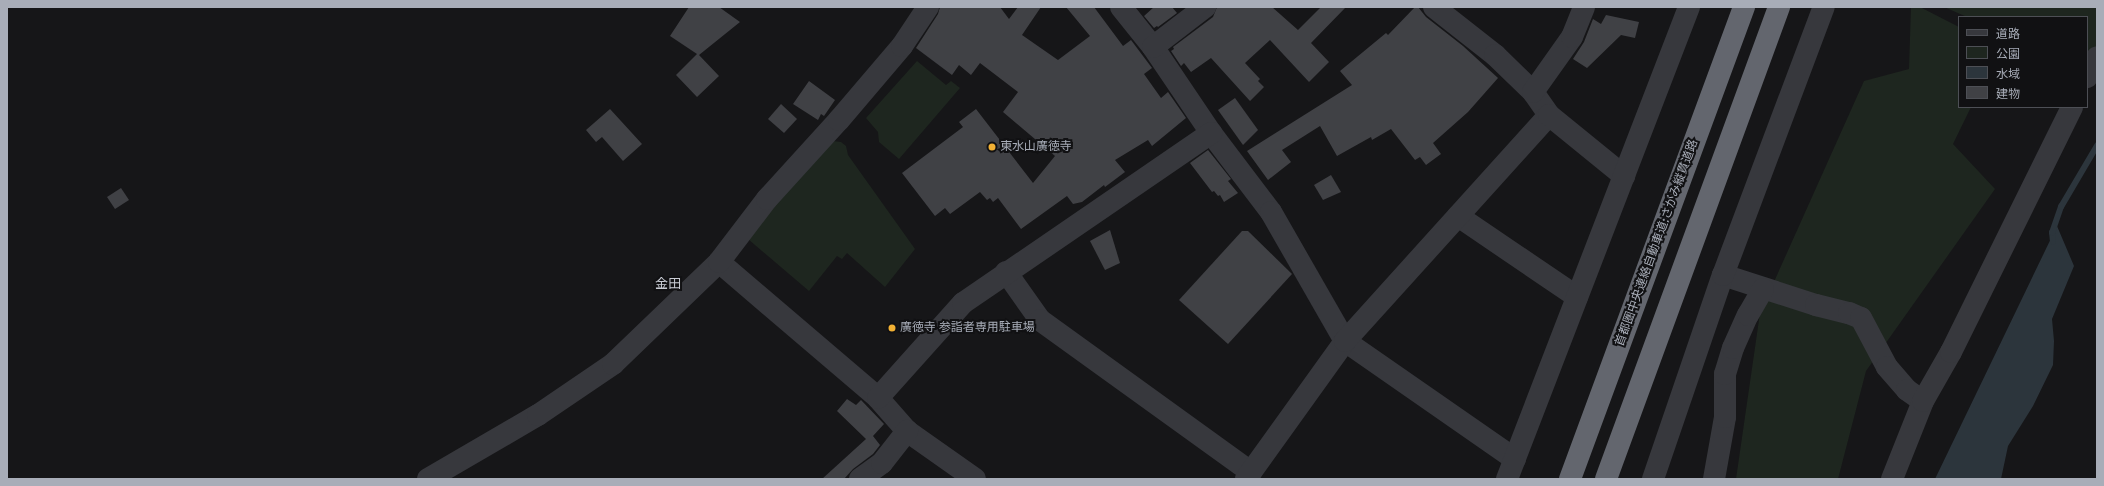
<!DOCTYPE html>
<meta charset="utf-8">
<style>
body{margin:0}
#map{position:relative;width:2104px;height:486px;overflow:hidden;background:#161618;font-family:Karla,"Noto Sans JP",sans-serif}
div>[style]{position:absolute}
.green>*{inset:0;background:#1e261f}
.water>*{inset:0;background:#2c353c}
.stream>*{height:5.5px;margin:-2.75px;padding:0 2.75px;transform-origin:2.75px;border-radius:2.75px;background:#2c353c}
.building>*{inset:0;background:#404145}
.minor>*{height:22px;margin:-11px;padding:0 11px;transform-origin:11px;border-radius:11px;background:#37383d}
.highway>*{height:22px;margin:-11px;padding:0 11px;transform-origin:11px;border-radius:11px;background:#63666e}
.dots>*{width:11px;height:11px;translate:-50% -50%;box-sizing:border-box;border:2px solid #111113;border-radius:50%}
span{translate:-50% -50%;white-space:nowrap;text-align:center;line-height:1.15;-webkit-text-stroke:4px #111113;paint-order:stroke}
.poi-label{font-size:12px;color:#a8adb8}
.left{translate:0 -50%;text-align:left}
.street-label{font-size:12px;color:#a8adb8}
.neighbourhood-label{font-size:13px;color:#c9ccd4}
.frame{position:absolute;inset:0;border:8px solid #a8adb8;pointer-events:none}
.legend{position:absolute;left:1958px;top:16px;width:130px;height:92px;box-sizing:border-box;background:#111113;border:1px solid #4d4f55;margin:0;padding:5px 7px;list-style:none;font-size:12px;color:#a8adb8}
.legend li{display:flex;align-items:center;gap:8px;height:20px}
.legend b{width:20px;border:1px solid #4d4f55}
</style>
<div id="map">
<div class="green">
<i style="clip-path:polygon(1911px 7px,1920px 7px,1959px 27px,1959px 107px,1971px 107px,1953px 144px,1995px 189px,1866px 371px,1838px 479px,1736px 479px,1760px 313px,1864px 81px,1909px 69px)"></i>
<i style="clip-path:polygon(1944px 7px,2097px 7px,2097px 65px,2087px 70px,2087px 17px,1967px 17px)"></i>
<i style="clip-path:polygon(917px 61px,946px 85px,951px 81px,960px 88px,899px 159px,879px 142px,878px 132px,866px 118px)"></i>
<i style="clip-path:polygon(833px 141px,841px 142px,846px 146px,848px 155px,915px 249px,885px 287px,847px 253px,842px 259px,837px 256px,809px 291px,748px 239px,780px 199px)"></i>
</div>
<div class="water">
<i style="clip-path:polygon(2057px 226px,2074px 266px,2052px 319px,2054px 341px,2053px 365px,2033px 406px,2008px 446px,2001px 479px,1935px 479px)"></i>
</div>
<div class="stream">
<i style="left:2053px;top:242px;width:9px;rotate:-96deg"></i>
<i style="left:2052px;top:233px;width:28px;rotate:-71deg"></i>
<i style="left:2061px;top:207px;width:71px;rotate:-59.5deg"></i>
</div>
<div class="building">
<i style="clip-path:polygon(689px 7px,719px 7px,740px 22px,699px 55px,719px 76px,697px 97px,676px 75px,697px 54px,670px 36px)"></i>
<i style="clip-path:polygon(940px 7px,1000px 7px,1009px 19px,1018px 7px,1041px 7px,1022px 35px,1058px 60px,1090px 36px,1066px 7px,1094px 7px,1123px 46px,1131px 40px,1152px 68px,1144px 74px,1161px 98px,1168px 92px,1186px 118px,1152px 146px,1148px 140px,1115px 160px,1125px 172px,1105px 187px,1104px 185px,1082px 202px,1073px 204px,1067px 196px,1021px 229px,998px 198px,993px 202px,990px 198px,987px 200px,980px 192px,950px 214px,945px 208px,935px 216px,902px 173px,963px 127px,959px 122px,976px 109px,1033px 183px,1055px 156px,1003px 112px,1018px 92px,980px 63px,971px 75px,959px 65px,952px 75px,916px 48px,938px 14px)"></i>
<i style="clip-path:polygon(1154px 7px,1172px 7px,1177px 13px,1158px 27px,1157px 26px,1154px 28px,1144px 16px)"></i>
<i style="clip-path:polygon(1217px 7px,1272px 7px,1298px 30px,1321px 7px,1346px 7px,1311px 43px,1329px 62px,1309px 82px,1270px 40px,1245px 63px,1260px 79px,1258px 81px,1264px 87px,1250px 101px,1211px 58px,1191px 72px,1184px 63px,1181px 66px,1171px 51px,1174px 49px,1173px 47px,1213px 17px)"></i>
<i style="clip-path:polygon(1415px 7px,1418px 7px,1426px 17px,1463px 46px,1498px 78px,1468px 112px,1433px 143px,1441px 154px,1426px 165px,1420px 157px,1415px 160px,1391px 129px,1372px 140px,1371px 137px,1337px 156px,1320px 126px,1282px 150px,1291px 162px,1268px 180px,1247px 151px,1352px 85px,1340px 71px,1386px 33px,1388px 35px)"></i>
<i style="clip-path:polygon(1606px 15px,1639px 22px,1635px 38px,1621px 35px,1587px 68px,1573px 59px,1584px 42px,1593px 19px,1601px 24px)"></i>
<i style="clip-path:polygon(809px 81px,835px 100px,824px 116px,821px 114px,818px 120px,793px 104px)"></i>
<i style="clip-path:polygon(1235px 98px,1258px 130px,1243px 145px,1218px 110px)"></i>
<i style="clip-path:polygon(781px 104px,797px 119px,784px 133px,768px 119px)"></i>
<i style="clip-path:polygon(610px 109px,642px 144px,623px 161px,602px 137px,596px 142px,586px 130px)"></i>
<i style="clip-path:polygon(1208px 150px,1231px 179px,1228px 181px,1238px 193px,1224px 202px,1220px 195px,1218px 196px,1214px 191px,1212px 192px,1190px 163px)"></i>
<i style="clip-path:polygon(1331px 175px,1341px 192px,1323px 200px,1314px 185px)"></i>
<i style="clip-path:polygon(121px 188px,129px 200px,115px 209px,107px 197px)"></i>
<i style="clip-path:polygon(1110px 230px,1120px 263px,1105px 270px,1090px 241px)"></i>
<i style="clip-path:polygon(1242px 231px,1248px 231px,1292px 274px,1228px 344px,1179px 300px)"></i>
<i style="clip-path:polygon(847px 399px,856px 405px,861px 400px,884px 424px,873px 436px,880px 445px,873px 454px,853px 469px,844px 479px,822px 479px,866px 439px,837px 411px)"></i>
</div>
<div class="minor">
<i style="left:1121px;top:7px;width:51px;rotate:51.3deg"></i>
<i style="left:1153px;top:47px;width:104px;rotate:56deg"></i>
<i style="left:1211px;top:133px;width:99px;rotate:52.8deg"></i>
<i style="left:1271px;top:212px;width:149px;rotate:60.2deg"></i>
<i style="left:1345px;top:341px;width:207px;rotate:34.8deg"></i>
<i style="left:1434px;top:7px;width:78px;rotate:38.2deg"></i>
<i style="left:1495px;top:55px;width:53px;rotate:44.2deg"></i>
<i style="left:1533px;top:92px;width:28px;rotate:55deg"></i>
<i style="left:1153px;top:47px;width:66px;rotate:-37.6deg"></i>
<i style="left:2087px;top:77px;width:22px;rotate:-63deg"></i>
<i style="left:1533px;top:92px;width:67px;rotate:-54.7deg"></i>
<i style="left:1572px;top:37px;width:32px;rotate:-68deg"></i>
<i style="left:1458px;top:216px;width:144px;rotate:34.2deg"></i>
<i style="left:719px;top:262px;width:209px;rotate:40.5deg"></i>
<i style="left:878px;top:398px;width:44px;rotate:48.7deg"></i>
<i style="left:907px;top:431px;width:83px;rotate:35.2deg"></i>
<i style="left:1006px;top:272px;width:59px;rotate:54.7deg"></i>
<i style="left:1040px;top:320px;width:260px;rotate:35.8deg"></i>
<i style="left:1723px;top:275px;width:98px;rotate:17.9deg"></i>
<i style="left:1816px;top:305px;width:34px;rotate:14deg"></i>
<i style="left:1849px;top:313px;width:13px;rotate:23deg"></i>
<i style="left:1861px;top:318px;width:55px;rotate:62deg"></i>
<i style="left:1887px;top:367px;width:30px;rotate:49deg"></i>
<i style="left:1907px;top:390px;width:19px;rotate:35deg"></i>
<i style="left:878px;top:398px;width:127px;rotate:-48.2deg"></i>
<i style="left:963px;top:303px;width:301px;rotate:-34.4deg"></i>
<i style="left:428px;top:479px;width:127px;rotate:-30.2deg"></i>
<i style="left:538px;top:415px;width:91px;rotate:-34.2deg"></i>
<i style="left:613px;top:364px;width:147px;rotate:-43.9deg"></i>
<i style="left:719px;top:262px;width:79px;rotate:-52.7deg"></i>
<i style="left:767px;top:199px;width:107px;rotate:-47.7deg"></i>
<i style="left:839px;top:120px;width:97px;rotate:-49.6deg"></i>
<i style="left:902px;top:46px;width:47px;rotate:-56.3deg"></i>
<i style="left:860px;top:479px;width:27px;rotate:-36deg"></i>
<i style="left:882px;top:463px;width:41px;rotate:-52deg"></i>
<i style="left:1246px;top:479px;width:170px;rotate:-54.3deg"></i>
<i style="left:1345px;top:341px;width:304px;rotate:-47.9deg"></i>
<i style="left:1549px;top:115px;width:97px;rotate:39.1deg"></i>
<i style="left:1507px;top:479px;width:506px;rotate:-68.91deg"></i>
<i style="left:1653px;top:479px;width:216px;rotate:-71.1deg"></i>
<i style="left:1723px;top:275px;width:286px;rotate:-69.4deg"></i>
<i style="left:1714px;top:479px;width:63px;rotate:-79.9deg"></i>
<i style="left:1725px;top:417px;width:43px;rotate:-90deg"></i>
<i style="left:1725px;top:374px;width:27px;rotate:-73deg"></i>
<i style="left:1733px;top:348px;width:36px;rotate:-66deg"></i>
<i style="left:1748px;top:315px;width:30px;rotate:-60deg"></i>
<i style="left:1892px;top:479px;width:84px;rotate:-68.3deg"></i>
<i style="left:1923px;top:401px;width:56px;rotate:-60.3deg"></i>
<i style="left:1951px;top:352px;width:273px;rotate:-63.7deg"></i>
</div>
<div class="highway">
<i style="left:1570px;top:479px;width:503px;rotate:-69.76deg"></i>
<i style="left:1606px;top:479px;width:503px;rotate:-69.87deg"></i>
</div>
<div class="dots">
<i style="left:992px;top:147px;background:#f2b134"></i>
<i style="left:892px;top:328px;background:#f2b134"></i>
</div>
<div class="poi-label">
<span class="left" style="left:1000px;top:147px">東水山廣徳寺</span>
<span class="left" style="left:900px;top:328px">廣徳寺 参詣者専用駐車場</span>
</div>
<div class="street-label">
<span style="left:1657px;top:243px;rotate:-70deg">首都圏中央連絡自動車道;さがみ縦貫道路</span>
</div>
<div class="neighbourhood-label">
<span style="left:668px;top:284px">金田</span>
</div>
<div class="frame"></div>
<ul class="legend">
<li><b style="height:5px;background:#37383d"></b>道路</li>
<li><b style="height:11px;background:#1e261f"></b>公園</li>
<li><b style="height:11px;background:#2c353c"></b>水域</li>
<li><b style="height:11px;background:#404145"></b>建物</li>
</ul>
</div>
